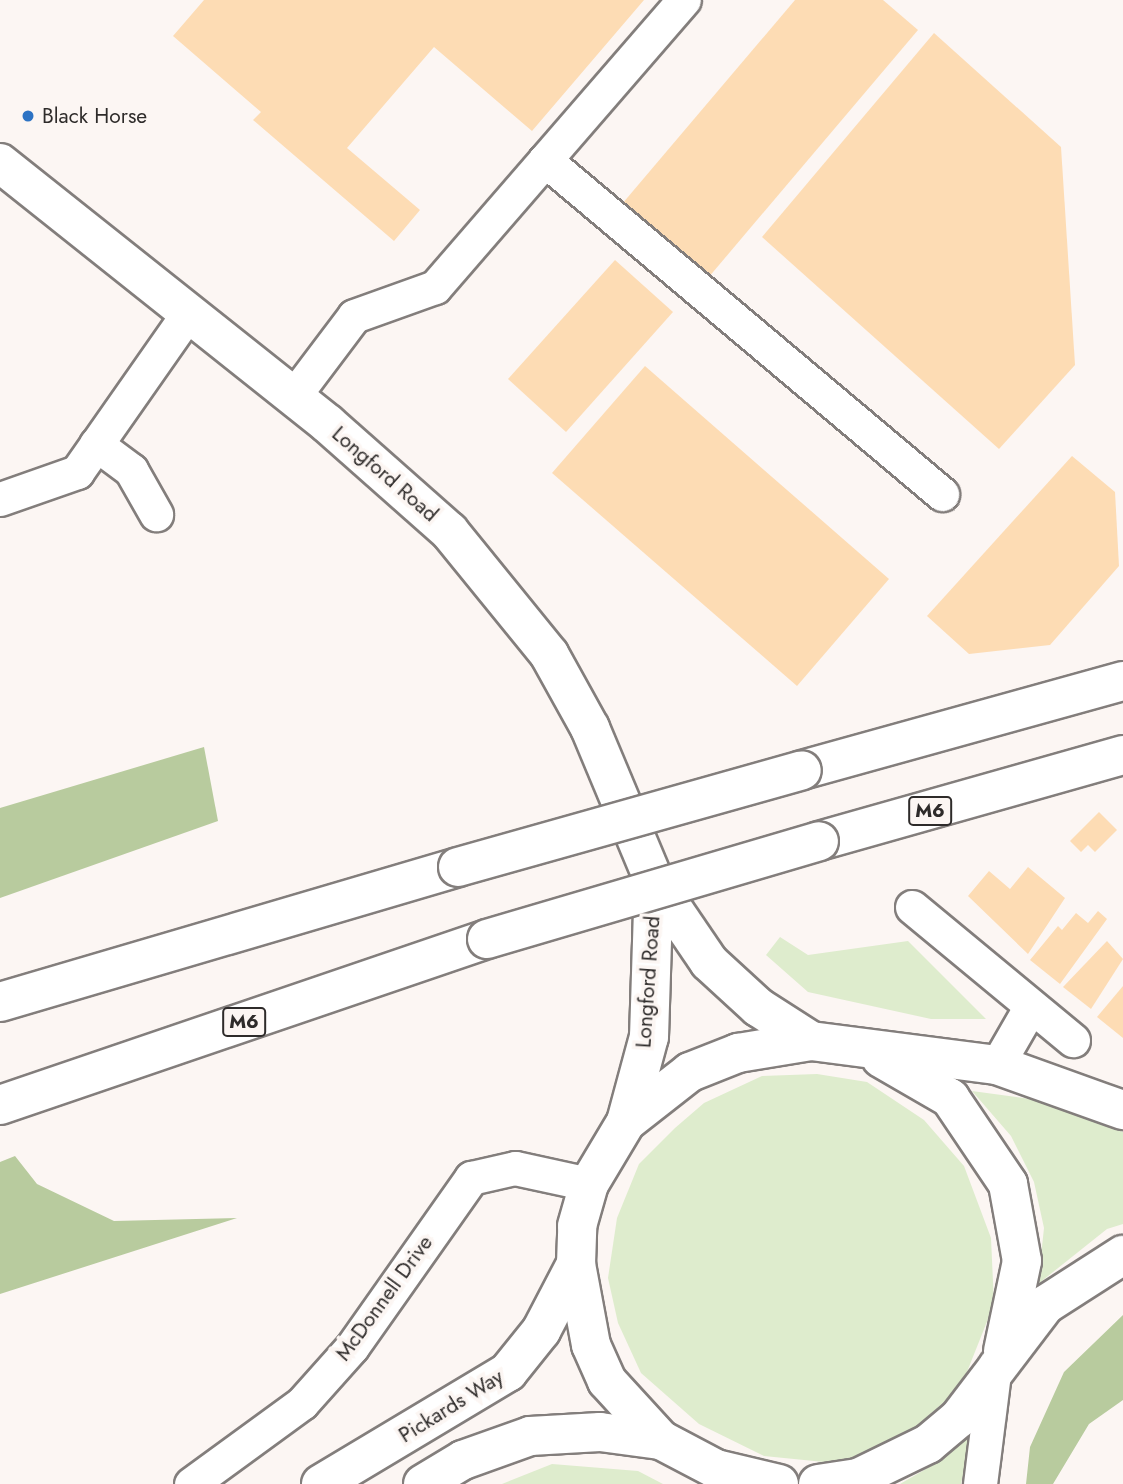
<!DOCTYPE html>
<style>
body{margin:0}
#map{position:relative;width:1123px;height:1484px;overflow:hidden;background:#fcf6f3;font-family:Jost,sans-serif}
div>[style]{position:absolute}
.green>*{inset:0;background:#deeccd}
.forest>*{inset:0;background:#b8cb9e}
.building>*{inset:0;background:#fddcb4}
.roads{filter:drop-shadow(2px 0 #837e7c) drop-shadow(-2px 0 #837e7c) drop-shadow(0 2px #837e7c) drop-shadow(0 -2px #837e7c)}
.minor>*{height:33px;margin:-16.5px;padding:0 16.5px;transform-origin:16.5px;border-radius:16.5px;background:#fff}
.major>*{height:38px;margin:-19px;padding:0 19px;transform-origin:19px;border-radius:19px;background:#fff}
.highway>*{height:38px;margin:-19px;padding:0 19px;transform-origin:19px;border-radius:19px;background:#fff}
.bridges{filter:drop-shadow(2px 0 #837e7c) drop-shadow(-2px 0 #837e7c) drop-shadow(0 2px #837e7c) drop-shadow(0 -2px #837e7c)}
.highway-bridge>*{height:38px;margin:-19px;padding:0 19px;transform-origin:19px;border-radius:19px;background:#fff}
.dots>*{width:19px;height:19px;translate:-50% -50%;box-sizing:border-box;border:4px solid #fcf6f3;border-radius:50%}
span{translate:-50% -50%;white-space:nowrap;text-align:center;line-height:1.15;-webkit-text-stroke:7px #fcf6f3;paint-order:stroke}
.shield-label span{padding:2px 5px;background:#fcf6f3;border:2px solid;border-radius:5px;-webkit-text-stroke-width:0}
.shield-label{font-size:19px;color:#2e2b2a;font-weight:700}
.poi-label{font-size:21px;color:#2e2b2a}
.left{translate:0 -50%;text-align:left}
.street-label{font-size:21px;color:#2e2b2a}
</style>
<div id="map">
<div class="green">
<i style="clip-path:polygon(780px 937px,808px 955px,908px 941px,986px 1019px,931px 1019px,808px 992px,766px 955px)"></i>
<i style="clip-path:polygon(817px 1074px,867px 1082px,924px 1120px,964px 1166px,991px 1238px,994px 1304px,961px 1387px,911px 1431px,844px 1464px,764px 1456px,699px 1424px,641px 1373px,618px 1323px,608px 1278px,617px 1218px,639px 1164px,675px 1128px,704px 1103px,762px 1076px)"></i>
<i style="clip-path:polygon(972px 1091px,1045px 1101px,1123px 1132px,1123px 1224px,1107px 1229px,1038px 1284px,1044px 1228px,1034px 1182px,1011px 1136px)"></i>
<i style="clip-path:polygon(973px 1432px,961px 1484px,900px 1484px,938px 1462px)"></i>
<i style="clip-path:polygon(552px 1464px,638px 1471px,663px 1484px,502px 1484px)"></i>
</div>
<div class="forest">
<i style="clip-path:polygon(204px 747px,218px 821px,0 898px,0 808px)"></i>
<i style="clip-path:polygon(15px 1156px,37px 1184px,114px 1221px,237px 1218px,0 1294px,0 1162px)"></i>
<i style="clip-path:polygon(1123px 1315px,1123px 1400px,1089px 1424px,1053px 1484px,1026px 1484px,1030px 1447px,1064px 1372px)"></i>
</div>
<div class="building">
<i style="clip-path:polygon(204px 0,644px 0,532px 131px,434px 47px,347px 148px,420px 210px,394px 241px,253px 120px,261px 112px,173px 36px)"></i>
<i style="clip-path:polygon(795px 0,883px 0,918px 30px,708px 278px,622px 204px)"></i>
<i style="clip-path:polygon(934px 33px,1061px 147px,1075px 365px,999px 449px,762px 237px)"></i>
<i style="clip-path:polygon(615px 260px,673px 312px,566px 432px,508px 379px)"></i>
<i style="clip-path:polygon(645px 366px,889px 579px,797px 686px,552px 473px)"></i>
<i style="clip-path:polygon(1072px 456px,1115px 492px,1119px 566px,1050px 645px,969px 654px,927px 616px)"></i>
<i style="clip-path:polygon(1099px 812px,1117px 830px,1095px 852px,1088px 845px,1081px 852px,1070px 841px)"></i>
<i style="clip-path:polygon(1028px 867px,1065px 898px,1028px 954px,968px 896px,989px 871px,1010px 889px)"></i>
<i style="clip-path:polygon(1098px 911px,1107px 919px,1060px 984px,1030px 960px,1058px 926px,1062px 930px,1076px 913px,1088px 923px)"></i>
<i style="clip-path:polygon(1107px 941px,1123px 959px,1091px 1009px,1063px 987px)"></i>
<i style="clip-path:polygon(1123px 986px,1123px 1038px,1097px 1017px)"></i>
</div>
<div class="roads">
<div class="minor">
<i style="left:545px;top:160px;width:519px;rotate:40.07deg"></i>
<i style="left:293px;top:397px;width:101px;rotate:-53deg"></i>
<i style="left:354px;top:316px;width:86px;rotate:-19.7deg"></i>
<i style="left:435px;top:287px;width:380px;rotate:-49.1deg"></i>
<i style="left:96px;top:444px;width:44px;rotate:36.6deg"></i>
<i style="left:131px;top:470px;width:51px;rotate:60.4deg"></i>
<i style="left:0;top:499px;width:82px;rotate:-19.3deg"></i>
<i style="left:77px;top:472px;width:195px;rotate:-55deg"></i>
<i style="left:912px;top:907px;width:209px;rotate:39.6deg"></i>
<i style="left:997px;top:1065px;width:68px;rotate:-60deg"></i>
<i style="left:191px;top:1484px;width:137px;rotate:-36.1deg"></i>
<i style="left:302px;top:1403px;width:75px;rotate:-48.2deg"></i>
<i style="left:352px;top:1347px;width:207px;rotate:-54.8deg"></i>
<i style="left:471px;top:1178px;width:45px;rotate:-12.8deg"></i>
<i style="left:515px;top:1168px;width:76px;rotate:12.2deg"></i>
<i style="left:980px;top:1484px;width:120px;rotate:-82.8deg"></i>
</div>
<div class="major">
<i style="left:0;top:163px;width:419px;rotate:38.5deg"></i>
<i style="left:328px;top:424px;width:162px;rotate:41.5deg"></i>
<i style="left:449px;top:531px;width:159px;rotate:50.9deg"></i>
<i style="left:549px;top:654px;width:85px;rotate:61deg"></i>
<i style="left:590px;top:728px;width:166px;rotate:67.3deg"></i>
<i style="left:654px;top:881px;width:98px;rotate:55.8deg"></i>
<i style="left:709px;top:962px;width:67px;rotate:42.6deg"></i>
<i style="left:758px;top:1007px;width:63px;rotate:32.7deg"></i>
<i style="left:881px;top:1058px;width:80px;rotate:30.1deg"></i>
<i style="left:950px;top:1098px;width:104px;rotate:56deg"></i>
<i style="left:1008px;top:1184px;width:78px;rotate:79.7deg"></i>
<i style="left:1022px;top:1261px;width:92px;rotate:101.9deg"></i>
<i style="left:626px;top:1122px;width:88px;rotate:-74.9deg"></i>
<i style="left:649px;top:1037px;width:156px;rotate:-88.2deg"></i>
<i style="left:321px;top:1484px;width:218px;rotate:-30.9deg"></i>
<i style="left:508px;top:1372px;width:53px;rotate:-51.2deg"></i>
<i style="left:541px;top:1331px;width:76px;rotate:-62.4deg"></i>
<i style="left:423px;top:1484px;width:47px;rotate:-31deg"></i>
<i style="left:463px;top:1460px;width:71px;rotate:-19.7deg"></i>
<i style="left:530px;top:1436px;width:70px;rotate:-3.3deg"></i>
<i style="left:600px;top:1432px;width:62px;rotate:7.5deg"></i>
<i style="left:779px;top:1484px;width:65px;rotate:-166.6deg"></i>
<i style="left:716px;top:1469px;width:62px;rotate:-152.2deg"></i>
<i style="left:661px;top:1440px;width:80px;rotate:-132.5deg"></i>
<i style="left:607px;top:1381px;width:39px;rotate:-114deg"></i>
<i style="left:591px;top:1345px;width:82px;rotate:-100.5deg"></i>
<i style="left:576px;top:1264px;width:38px;rotate:-88deg"></i>
<i style="left:577px;top:1226px;width:44px;rotate:-74.1deg"></i>
<i style="left:589px;top:1184px;width:72px;rotate:-59.2deg"></i>
<i style="left:626px;top:1122px;width:81px;rotate:-38deg"></i>
<i style="left:690px;top:1072px;width:52px;rotate:-21.6deg"></i>
<i style="left:738px;top:1053px;width:74px;rotate:-9.3deg"></i>
<i style="left:811px;top:1041px;width:188px;rotate:7.4deg"></i>
<i style="left:997px;top:1065px;width:134px;rotate:19.7deg"></i>
<i style="left:818px;top:1484px;width:40px;rotate:-8.5deg"></i>
<i style="left:858px;top:1478px;width:78px;rotate:-25.9deg"></i>
<i style="left:928px;top:1444px;width:40px;rotate:-40deg"></i>
<i style="left:959px;top:1418px;width:142px;rotate:-52.7deg"></i>
<i style="left:1045px;top:1305px;width:93px;rotate:-32.7deg"></i>
</div>
<div class="highway">
<i style="left:802px;top:770px;width:333px;rotate:-15.5deg"></i>
<i style="left:819px;top:841px;width:316px;rotate:-15.8deg"></i>
<i style="left:0;top:1002px;width:477px;rotate:-16.4deg"></i>
<i style="left:0;top:1105px;width:515px;rotate:-18.82deg"></i>
</div>
</div>
<div class="bridges">
<div class="highway-bridge">
<i style="left:458px;top:867px;width:357px;rotate:-15.7deg"></i>
<i style="left:487px;top:939px;width:346px;rotate:-16.4deg"></i>
</div>
</div>
<div class="dots">
<i style="left:28px;top:116px;background:#2d73c4"></i>
</div>
<div class="shield-label">
<span style="left:930px;top:811px">M6</span>
<span style="left:244px;top:1022px">M6</span>
</div>
<div class="poi-label">
<span class="left" style="left:42px;top:116px">Black Horse</span>
</div>
<div class="street-label">
<span style="left:385px;top:474px;rotate:41deg">Longford Road</span>
<span style="left:648px;top:982px;rotate:-86deg">Longford Road</span>
<span style="left:384px;top:1298px;rotate:-54deg">McDonnell Drive</span>
<span style="left:451px;top:1406px;rotate:-32deg">Pickards Way</span>
</div>
</div>
